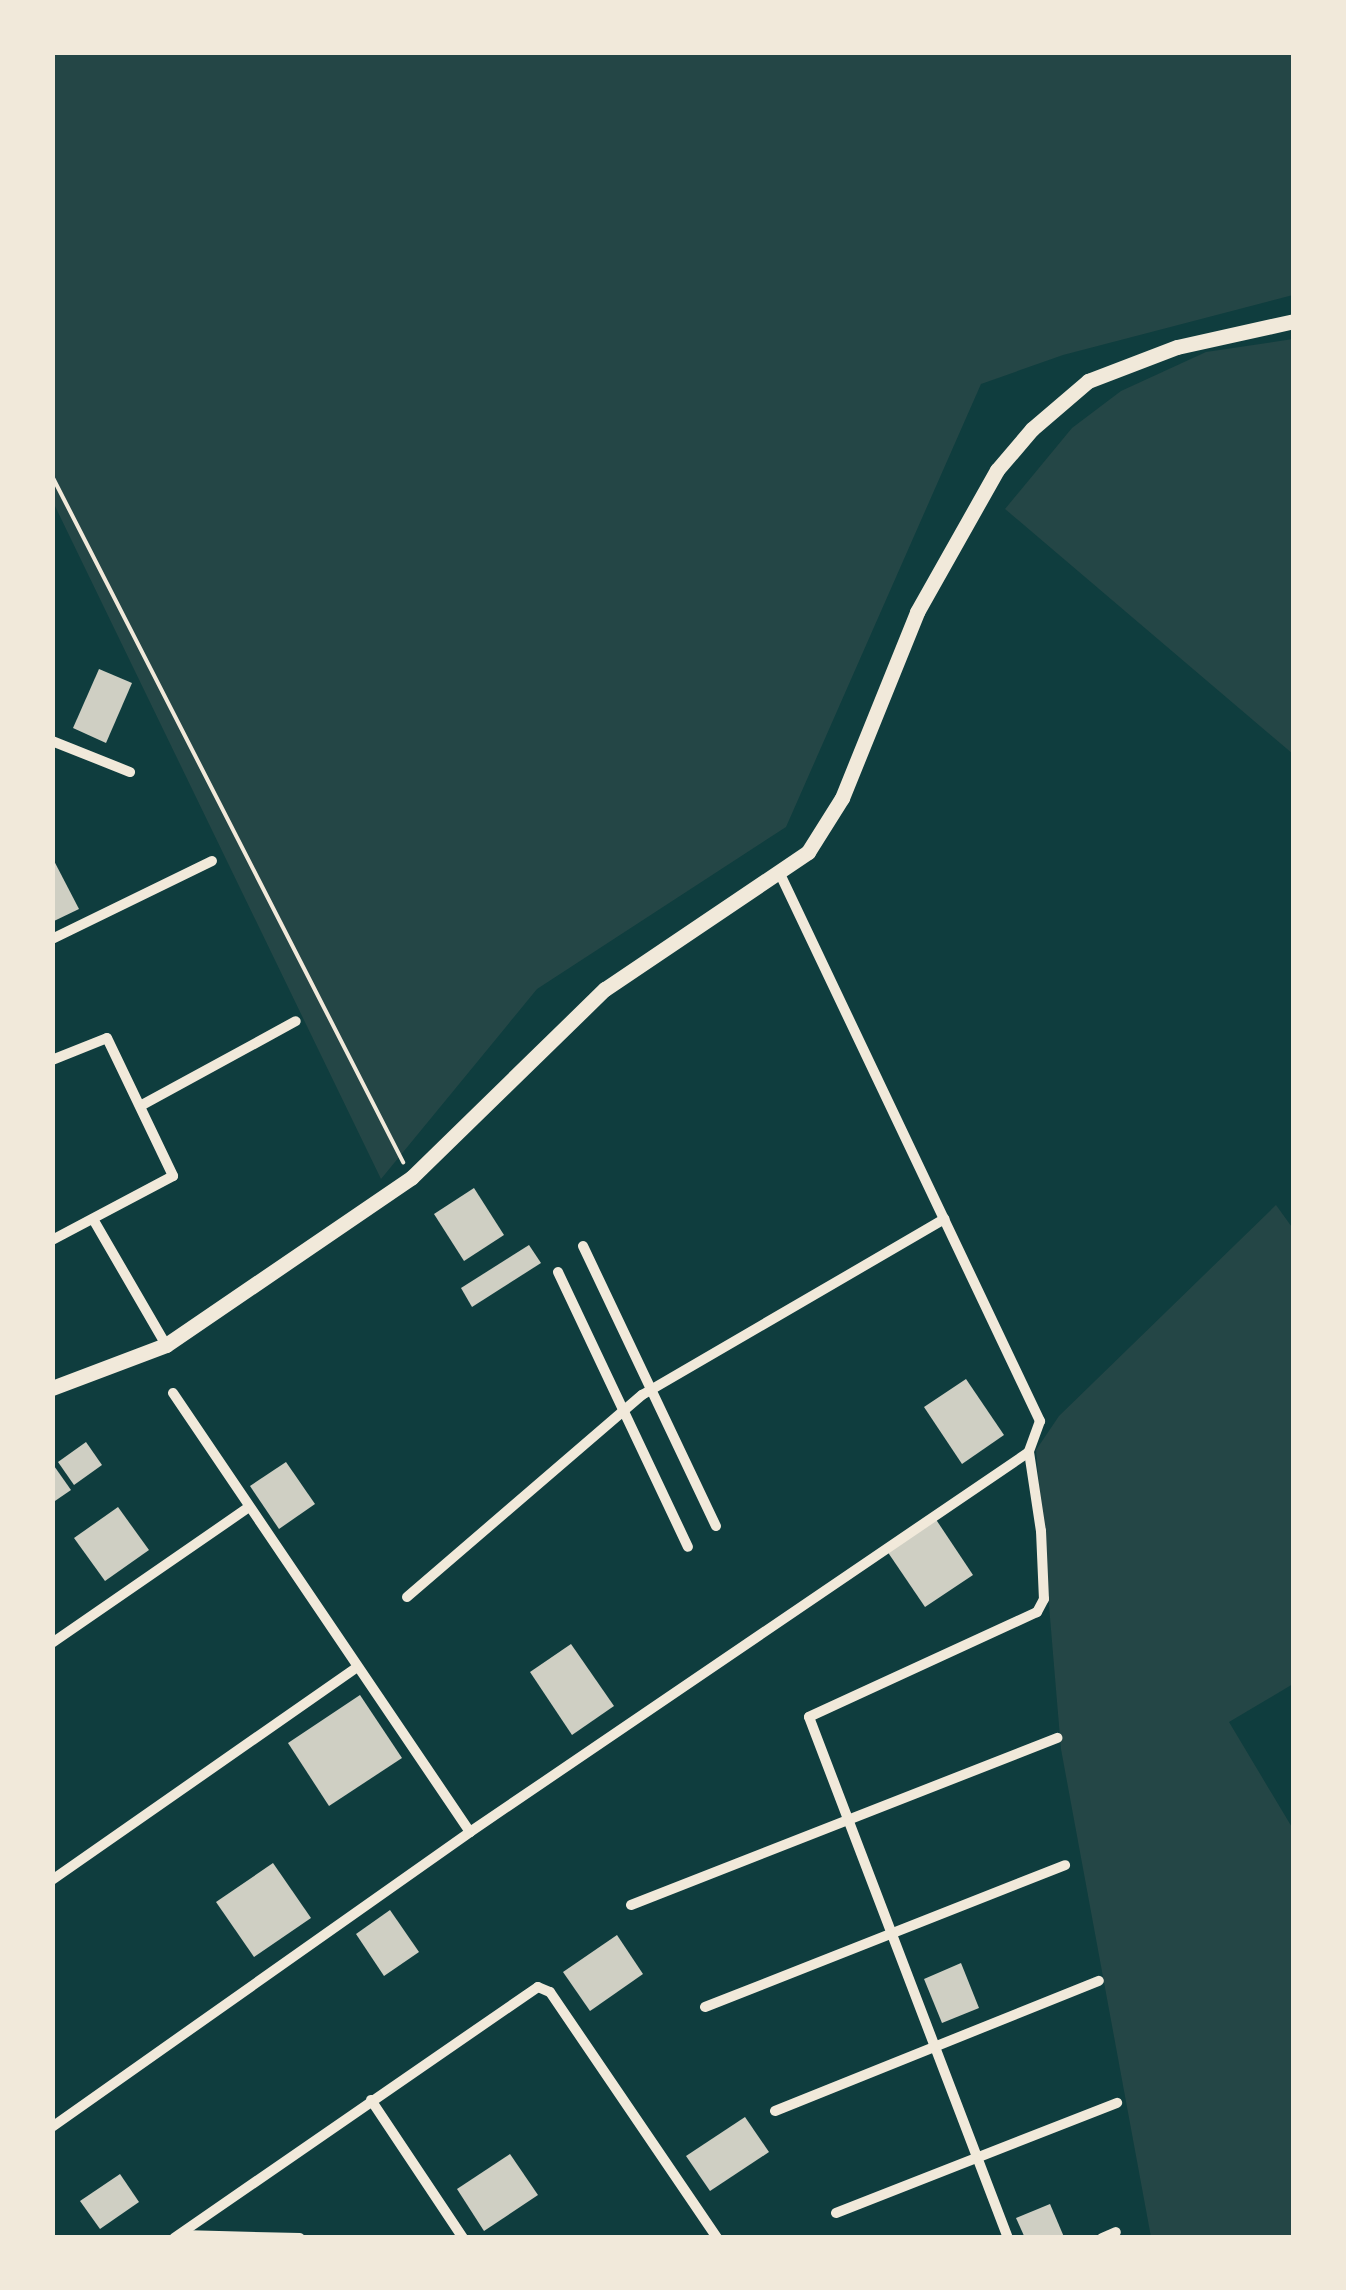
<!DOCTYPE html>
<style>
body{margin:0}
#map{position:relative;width:1346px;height:2290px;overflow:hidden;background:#0f3d3e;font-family:"DM Sans",sans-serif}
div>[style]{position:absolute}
.green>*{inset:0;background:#244646}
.building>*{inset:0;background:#cfcfc3}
.path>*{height:4px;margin:-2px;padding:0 2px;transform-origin:2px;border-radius:2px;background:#f1e9da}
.minor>*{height:10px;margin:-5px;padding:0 5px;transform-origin:5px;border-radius:5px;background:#f1e9da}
.tertiary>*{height:15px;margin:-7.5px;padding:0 7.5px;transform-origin:7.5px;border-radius:7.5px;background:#f1e9da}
span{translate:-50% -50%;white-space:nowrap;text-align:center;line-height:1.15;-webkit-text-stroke:10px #f1e9da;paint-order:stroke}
.frame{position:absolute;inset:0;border:55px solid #f1e9da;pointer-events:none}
</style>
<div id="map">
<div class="green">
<i style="clip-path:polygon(53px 53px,1293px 53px,1293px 295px,1063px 355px,981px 384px,786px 827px,537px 989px,381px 1179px,53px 502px)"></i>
<i style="clip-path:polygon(1293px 339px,1294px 340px,1293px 754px,1005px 509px,1072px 428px,1121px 391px,1206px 352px)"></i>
<i style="clip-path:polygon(1276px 1205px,1294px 1230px,1293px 1684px,1229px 1722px,1293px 1829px,1293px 2237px,1151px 2237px,1061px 1749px,1036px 1450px,1059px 1416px)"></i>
</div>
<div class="building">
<i style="clip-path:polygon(99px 669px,132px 683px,106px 743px,73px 728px)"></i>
<i style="clip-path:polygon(52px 857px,79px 909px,52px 922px)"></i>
<i style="clip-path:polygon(474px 1188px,504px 1235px,464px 1261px,434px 1214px)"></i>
<i style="clip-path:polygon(529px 1245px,541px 1263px,472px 1307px,461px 1288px)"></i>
<i style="clip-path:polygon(966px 1379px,1004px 1435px,962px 1464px,924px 1407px)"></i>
<i style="clip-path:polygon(86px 1442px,102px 1465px,74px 1485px,58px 1462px)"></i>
<i style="clip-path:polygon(286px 1462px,315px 1504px,279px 1529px,250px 1486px)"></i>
<i style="clip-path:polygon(52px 1463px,71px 1490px,52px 1503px)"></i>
<i style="clip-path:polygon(118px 1507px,149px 1550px,105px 1581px,74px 1538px)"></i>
<i style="clip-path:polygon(935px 1518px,973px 1575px,925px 1607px,887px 1551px)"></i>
<i style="clip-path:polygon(571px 1644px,614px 1706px,572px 1735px,530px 1672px)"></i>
<i style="clip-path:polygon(360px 1695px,402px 1758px,329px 1806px,288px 1743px)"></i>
<i style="clip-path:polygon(273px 1863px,311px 1918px,254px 1957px,216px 1902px)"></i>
<i style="clip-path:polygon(390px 1910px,419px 1952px,384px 1976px,356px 1934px)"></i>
<i style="clip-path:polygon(617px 1935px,643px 1974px,590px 2011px,563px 1972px)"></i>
<i style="clip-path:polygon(961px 1963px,979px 2008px,942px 2023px,924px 1979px)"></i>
<i style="clip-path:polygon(745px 2117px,769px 2152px,710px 2191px,686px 2156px)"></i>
<i style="clip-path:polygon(510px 2154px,538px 2195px,484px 2231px,457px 2189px)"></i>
<i style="clip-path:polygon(120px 2174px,139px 2202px,100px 2229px,80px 2201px)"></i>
<i style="clip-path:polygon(1050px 2204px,1064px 2237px,1025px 2238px,1016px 2218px)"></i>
</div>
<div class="path">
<i style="left:52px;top:476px;width:771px;rotate:62.9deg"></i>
</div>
<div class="minor">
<i style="left:52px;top:741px;width:84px;rotate:21.7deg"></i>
<i style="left:780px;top:874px;width:606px;rotate:64.58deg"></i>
<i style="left:1040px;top:1421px;width:33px;rotate:110deg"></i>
<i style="left:1029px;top:1452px;width:80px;rotate:81.4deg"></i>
<i style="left:1041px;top:1531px;width:68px;rotate:87.5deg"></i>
<i style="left:1044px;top:1599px;width:15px;rotate:118deg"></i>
<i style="left:1037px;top:1612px;width:251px;rotate:155.3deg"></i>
<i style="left:809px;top:1717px;width:558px;rotate:69.1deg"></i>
<i style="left:52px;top:939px;width:178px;rotate:-26deg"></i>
<i style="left:52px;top:1060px;width:59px;rotate:-21.8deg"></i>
<i style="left:107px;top:1038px;width:153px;rotate:64.4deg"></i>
<i style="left:173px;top:1176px;width:137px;rotate:152.1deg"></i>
<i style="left:142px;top:1105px;width:175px;rotate:-28.6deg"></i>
<i style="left:93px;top:1219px;width:146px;rotate:59.9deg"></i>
<i style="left:583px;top:1246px;width:310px;rotate:64.6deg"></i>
<i style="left:558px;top:1272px;width:304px;rotate:64.7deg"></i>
<i style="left:173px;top:1393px;width:530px;rotate:55.92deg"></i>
<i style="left:407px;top:1597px;width:310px;rotate:-40.7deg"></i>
<i style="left:642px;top:1395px;width:350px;rotate:-30.2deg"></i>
<i style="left:52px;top:1643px;width:236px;rotate:-34.6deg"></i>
<i style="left:52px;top:1880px;width:371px;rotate:-34.9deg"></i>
<i style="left:631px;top:1905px;width:458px;rotate:-21.4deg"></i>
<i style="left:705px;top:2007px;width:387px;rotate:-21.5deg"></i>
<i style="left:371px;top:2100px;width:166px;rotate:56.3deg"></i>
<i style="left:775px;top:2111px;width:349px;rotate:-21.9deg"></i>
<i style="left:52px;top:2127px;width:512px;rotate:-35.21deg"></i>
<i style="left:470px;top:1832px;width:676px;rotate:-34.21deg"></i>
<i style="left:836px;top:2213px;width:302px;rotate:-21.4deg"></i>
<i style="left:182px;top:2235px;width:118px;rotate:1.5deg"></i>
<i style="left:174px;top:2238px;width:442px;rotate:-34.6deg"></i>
<i style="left:538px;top:1987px;width:13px;rotate:23deg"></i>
<i style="left:550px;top:1992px;width:297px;rotate:55.8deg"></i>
<i style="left:1102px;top:2238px;width:15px;rotate:-23deg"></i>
</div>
<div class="tertiary">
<i style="left:52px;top:1388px;width:122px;rotate:-20.7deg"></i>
<i style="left:166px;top:1345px;width:297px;rotate:-34.3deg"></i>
<i style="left:411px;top:1178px;width:271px;rotate:-44.3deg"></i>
<i style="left:605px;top:989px;width:245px;rotate:-34deg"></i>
<i style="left:808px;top:852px;width:64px;rotate:-57.8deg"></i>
<i style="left:842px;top:798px;width:201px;rotate:-68deg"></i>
<i style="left:917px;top:612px;width:163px;rotate:-60.6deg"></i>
<i style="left:997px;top:470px;width:54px;rotate:-49.5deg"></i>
<i style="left:1032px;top:429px;width:74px;rotate:-40.6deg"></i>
<i style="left:1088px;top:381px;width:95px;rotate:-20.9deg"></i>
<i style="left:1177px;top:347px;width:120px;rotate:-12.5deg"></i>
</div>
<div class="frame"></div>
</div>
